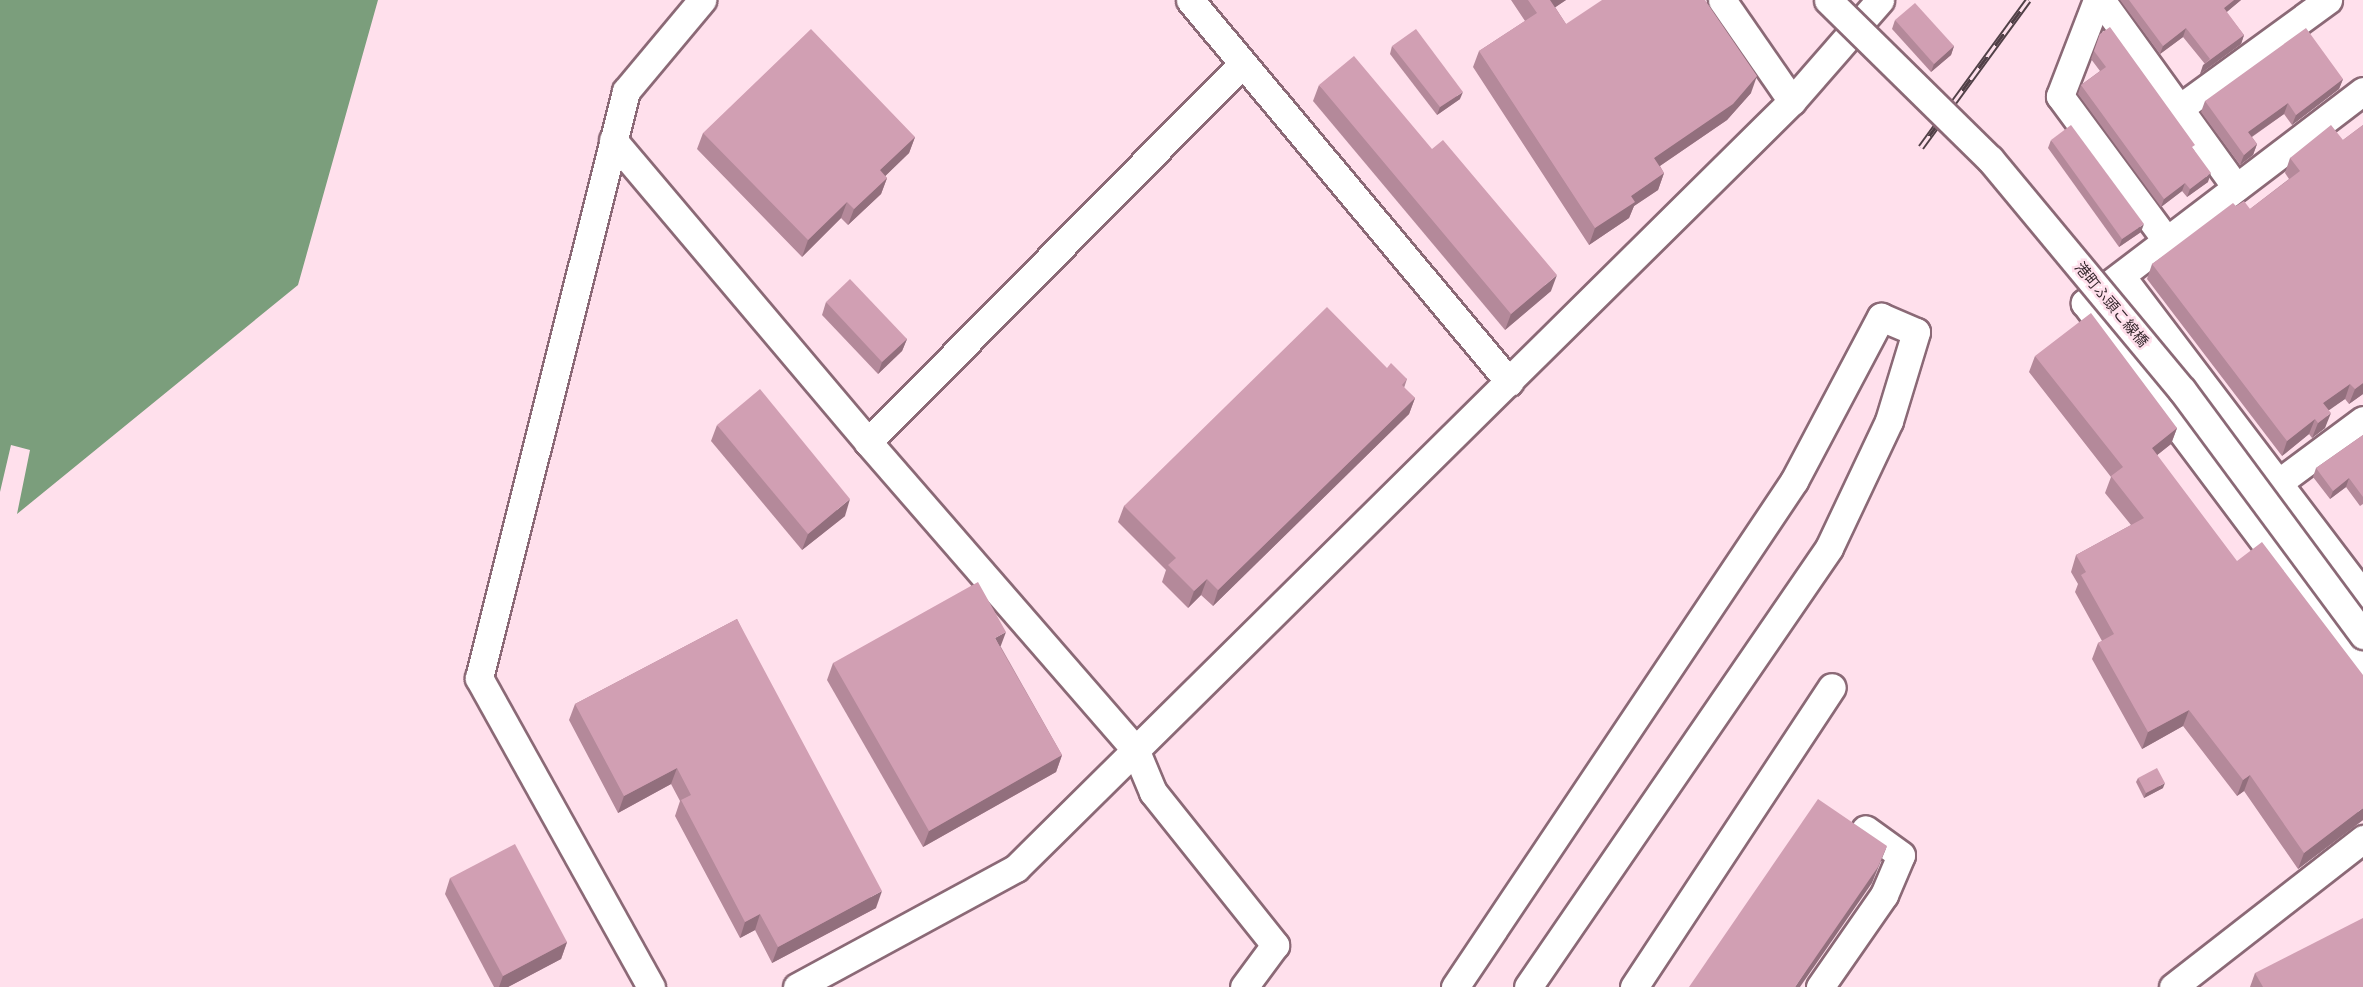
<!DOCTYPE html>
<meta charset="utf-8">
<style>
body{margin:0}
#map{position:relative;width:2363px;height:987px;overflow:hidden;background:#ffe0ec;font-family:"DM Sans","Noto Sans JP",sans-serif}
div>[style]{position:absolute}
.water>*{inset:0;background:#7b9e7c}
.roads{filter:drop-shadow(2px 0 #8b6976) drop-shadow(-2px 0 #8b6976) drop-shadow(0 2px #8b6976) drop-shadow(0 -2px #8b6976)}
.minor>*{height:27px;margin:-13.5px;padding:0 13.5px;transform-origin:13.5px;border-radius:13.5px;background:#fff}
.rail>*{height:7px;margin-top:-3.5px;transform-origin:0;background:repeating-linear-gradient(90deg,#ffe0ec 0 14px,#514047 0 28px);box-sizing:border-box;border-block:2px solid #514047}
.bridges{filter:drop-shadow(2px 0 #8b6976) drop-shadow(-2px 0 #8b6976) drop-shadow(0 2px #8b6976) drop-shadow(0 -2px #8b6976)}
.minor-bridge>*{height:27px;margin:-13.5px;padding:0 13.5px;transform-origin:13.5px;border-radius:13.5px;background:#fff}
.wall>*{inset:0;background:#b4899a}
.shaded-wall>*{inset:0;background:#926f7d}
.building>*{inset:0;background:#d19fb3}
span{translate:-50% -50%;white-space:nowrap;text-align:center;line-height:1.15;-webkit-text-stroke:5px #ffe0ec;paint-order:stroke}
.street-label{font-size:15px;color:#35262c}
</style>
<div id="map">
<div class="water">
<i style="clip-path:polygon(0 0,378px 0,298px 285px,17px 514px,30px 450px,11px 445px,0 492px)"></i>
</div>
<div class="roads">
<div class="minor">
<i style="left:1190px;top:0;width:498px;rotate:50.1deg"></i>
<i style="left:1722px;top:0;width:123px;rotate:55.3deg"></i>
<i style="left:2097px;top:0;width:103px;rotate:111.1deg"></i>
<i style="left:2060px;top:96px;width:180px;rotate:53.6deg"></i>
<i style="left:2101px;top:0;width:231px;rotate:54.2deg"></i>
<i style="left:2363px;top:91px;width:350px;rotate:142.7deg"></i>
<i style="left:2085px;top:303px;width:463px;rotate:53.1deg"></i>
<i style="left:2177px;top:110px;width:187px;rotate:-36.1deg"></i>
<i style="left:613px;top:140px;width:395px;rotate:49.8deg"></i>
<i style="left:868px;top:442px;width:407px;rotate:49deg"></i>
<i style="left:1135px;top:749px;width:47px;rotate:67.3deg"></i>
<i style="left:1153px;top:792px;width:196px;rotate:51.4deg"></i>
<i style="left:1275px;top:945px;width:52px;rotate:126.4deg"></i>
<i style="left:2121px;top:276px;width:400px;rotate:52.8deg"></i>
<i style="left:868px;top:442px;width:533px;rotate:-45.3deg"></i>
<i style="left:2278px;top:483px;width:106px;rotate:-36.5deg"></i>
<i style="left:651px;top:987px;width:354px;rotate:-119.1deg"></i>
<i style="left:479px;top:678px;width:605px;rotate:-75.94deg"></i>
<i style="left:626px;top:91px;width:119px;rotate:-50.1deg"></i>
<i style="left:797px;top:987px;width:249px;rotate:-28.5deg"></i>
<i style="left:1016px;top:868px;width:1091px;rotate:-44.67deg"></i>
<i style="left:1792px;top:101px;width:134px;rotate:-48.9deg"></i>
<i style="left:1455px;top:987px;width:609px;rotate:-56.18deg"></i>
<i style="left:1794px;top:481px;width:186px;rotate:-62.1deg"></i>
<i style="left:1881px;top:317px;width:38px;rotate:23deg"></i>
<i style="left:1916px;top:332px;width:93px;rotate:106.9deg"></i>
<i style="left:1889px;top:421px;width:140px;rotate:115.3deg"></i>
<i style="left:1829px;top:548px;width:532px;rotate:124.44deg"></i>
<i style="left:1634px;top:987px;width:359px;rotate:-56.6deg"></i>
<i style="left:1820px;top:987px;width:112px;rotate:-55.2deg"></i>
<i style="left:1884px;top:895px;width:43px;rotate:-67deg"></i>
<i style="left:1901px;top:855px;width:44px;rotate:-144.2deg"></i>
<i style="left:2173px;top:987px;width:241px;rotate:-37.9deg"></i>
</div>
</div>
<div class="rail">
<i style="left:1921px;top:147px;width:182px;rotate:-53.9deg"></i>
</div>
<div class="bridges">
<div class="minor-bridge">
<i style="left:1828px;top:0;width:227px;rotate:44.5deg"></i>
<i style="left:1990px;top:159px;width:300px;rotate:50.3deg"></i>
<i style="left:2182px;top:390px;width:305px;rotate:53.5deg"></i>
</div>
</div>
<div class="wall">
<i style="clip-path:polygon(1511px 0,1566px 0,1555px 7px,1566px 24px,1751px 93px,1727px 120px,1660px 166px,1664px 173px,1658px 190px,1634px 206px,1629px 218px,1589px 245px,1473px 67px,1479px 51px,1525px 21px)"></i>
<i style="clip-path:polygon(2120px 0,2241px 0,2226px 12px,2244px 35px,2241px 44px,2200px 74px,2205px 64px,2183px 37px,2160px 54px)"></i>
<i style="clip-path:polygon(1895px 20px,1954px 46px,1951px 55px,1931px 72px,1892px 29px)"></i>
<i style="clip-path:polygon(2100px 34px,2194px 150px,2208px 182px,2187px 197px,2182px 191px,2161px 207px,2078px 94px,2081px 85px,2100px 71px,2091px 59px)"></i>
<i style="clip-path:polygon(1392px 46px,1460px 99px,1437px 115px,1390px 54px)"></i>
<i style="clip-path:polygon(2343px 79px,2339px 89px,2292px 125px,2284px 114px,2252px 137px,2257px 144px,2253px 155px,2240px 165px,2201px 112px,2205px 101px)"></i>
<i style="clip-path:polygon(1319px 85px,1551px 291px,1505px 330px,1313px 101px)"></i>
<i style="clip-path:polygon(2363px 125px,2363px 394px,2349px 404px,2345px 399px,2328px 410px,2325px 428px,2312px 438px,2309px 434px,2282px 456px,2147px 279px,2152px 264px,2236px 206px,2250px 209px,2289px 179px,2285px 173px,2290px 158px,2343px 140px)"></i>
<i style="clip-path:polygon(703px 133px,915px 137px,909px 153px,885px 176px,887px 178px,881px 194px,848px 225px,841px 218px,802px 257px,697px 149px)"></i>
<i style="clip-path:polygon(2051px 140px,2141px 232px,2119px 247px,2048px 148px)"></i>
<i style="clip-path:polygon(826px 302px,907px 339px,902px 351px,878px 374px,822px 315px)"></i>
<i style="clip-path:polygon(2035px 356px,2177px 428px,2171px 444px,2157px 455px,2363px 820px,2298px 869px,2244px 791px,2237px 796px,2183px 726px,2142px 749px,2092px 659px,2098px 643px,2102px 641px,2075px 592px,2078px 584px,2071px 572px,2076px 555px,2131px 525px,2105px 493px,2111px 477px,2029px 372px)"></i>
<i style="clip-path:polygon(1387px 368px,1407px 379px,1404px 388px,1415px 398px,1409px 414px,1213px 606px,1201px 595px,1188px 608px,1162px 582px,1166px 570px,1118px 522px,1124px 506px)"></i>
<i style="clip-path:polygon(717px 425px,845px 516px,802px 550px,711px 441px)"></i>
<i style="clip-path:polygon(2363px 435px,2363px 504px,2360px 506px,2346px 487px,2330px 499px,2313px 477px,2316px 468px)"></i>
<i style="clip-path:polygon(737px 619px,876px 908px,772px 963px,755px 930px,740px 938px,675px 816px,680px 801px,671px 784px,618px 813px,569px 720px,575px 704px)"></i>
<i style="clip-path:polygon(1001px 647px,1062px 755px,1056px 772px,923px 847px,827px 680px,833px 663px)"></i>
<i style="clip-path:polygon(2138px 778px,2163px 788px,2144px 798px,2136px 782px)"></i>
<i style="clip-path:polygon(450px 878px,567px 942px,561px 959px,508px 987px,494px 987px,445px 894px)"></i>
<i style="clip-path:polygon(2255px 973px,2363px 987px,2250px 987px)"></i>
</div>
<div class="shaded-wall">
<i style="clip-path:polygon(1549px 0,1566px 0,1544px 15px)"></i>
<i style="clip-path:polygon(2234px 0,2241px 0,2221px 17px,2224px 8px)"></i>
<i style="clip-path:polygon(2186px 28px,2183px 37px,2160px 54px,2163px 46px)"></i>
<i style="clip-path:polygon(2244px 35px,2241px 44px,2200px 74px,2203px 65px)"></i>
<i style="clip-path:polygon(1954px 46px,1951px 55px,1931px 72px,1934px 64px)"></i>
<i style="clip-path:polygon(1757px 76px,1751px 93px,1727px 120px,1648px 174px,1654px 158px)"></i>
<i style="clip-path:polygon(2343px 79px,2339px 89px,2292px 125px,2296px 115px)"></i>
<i style="clip-path:polygon(1463px 92px,1460px 99px,1437px 115px,1440px 107px)"></i>
<i style="clip-path:polygon(2288px 103px,2284px 114px,2244px 142px,2248px 132px)"></i>
<i style="clip-path:polygon(915px 137px,909px 153px,874px 187px,880px 170px)"></i>
<i style="clip-path:polygon(2257px 144px,2253px 155px,2240px 165px,2244px 155px)"></i>
<i style="clip-path:polygon(1664px 173px,1658px 190px,1634px 206px,1629px 218px,1589px 245px,1595px 228px,1631px 196px)"></i>
<i style="clip-path:polygon(2211px 173px,2208px 182px,2187px 197px,2190px 189px)"></i>
<i style="clip-path:polygon(887px 178px,881px 194px,848px 225px,854px 209px)"></i>
<i style="clip-path:polygon(2185px 183px,2182px 191px,2161px 207px,2164px 199px)"></i>
<i style="clip-path:polygon(847px 202px,841px 218px,802px 257px,808px 240px)"></i>
<i style="clip-path:polygon(2144px 224px,2141px 232px,2119px 247px,2122px 239px)"></i>
<i style="clip-path:polygon(1557px 275px,1551px 291px,1505px 330px,1511px 314px)"></i>
<i style="clip-path:polygon(907px 339px,902px 351px,878px 374px,882px 362px)"></i>
<i style="clip-path:polygon(2363px 383px,2363px 394px,2349px 404px,2355px 389px)"></i>
<i style="clip-path:polygon(2350px 384px,2345px 399px,2318px 418px,2323px 403px)"></i>
<i style="clip-path:polygon(1415px 398px,1409px 414px,1213px 606px,1218px 590px)"></i>
<i style="clip-path:polygon(2331px 413px,2325px 428px,2312px 438px,2318px 423px)"></i>
<i style="clip-path:polygon(2315px 419px,2309px 434px,2282px 456px,2287px 441px)"></i>
<i style="clip-path:polygon(2177px 428px,2171px 444px,2146px 464px,2152px 448px)"></i>
<i style="clip-path:polygon(2349px 478px,2346px 487px,2330px 499px,2333px 491px)"></i>
<i style="clip-path:polygon(850px 499px,845px 516px,802px 550px,808px 534px)"></i>
<i style="clip-path:polygon(1207px 579px,1201px 595px,1188px 608px,1194px 591px)"></i>
<i style="clip-path:polygon(1006px 632px,1000px 648px,995px 638px)"></i>
<i style="clip-path:polygon(2189px 710px,2183px 726px,2142px 749px,2148px 732px)"></i>
<i style="clip-path:polygon(1062px 755px,1056px 772px,923px 847px,929px 831px)"></i>
<i style="clip-path:polygon(677px 768px,671px 784px,618px 813px,624px 796px)"></i>
<i style="clip-path:polygon(2250px 775px,2244px 791px,2237px 796px,2243px 780px)"></i>
<i style="clip-path:polygon(2165px 783px,2163px 788px,2144px 798px,2146px 793px)"></i>
<i style="clip-path:polygon(2363px 808px,2363px 820px,2298px 869px,2304px 853px)"></i>
<i style="clip-path:polygon(1887px 846px,1872px 883px,1800px 987px,1795px 987px)"></i>
<i style="clip-path:polygon(882px 891px,876px 908px,772px 963px,778px 947px)"></i>
<i style="clip-path:polygon(760px 914px,755px 930px,740px 938px,745px 922px)"></i>
<i style="clip-path:polygon(567px 942px,561px 959px,508px 987px,499px 987px,503px 976px)"></i>
</div>
<div class="building">
<i style="clip-path:polygon(1528px 0,1550px 0,1566px 24px,1602px 0,1705px 0,1757px 76px,1733px 104px,1654px 158px,1664px 173px,1631px 196px,1635px 202px,1595px 228px,1479px 51px,1537px 13px)"></i>
<i style="clip-path:polygon(2129px 0,2234px 0,2224px 8px,2244px 35px,2203px 65px,2210px 59px,2186px 28px,2163px 46px)"></i>
<i style="clip-path:polygon(1915px 3px,1954px 46px,1934px 64px,1895px 20px)"></i>
<i style="clip-path:polygon(2110px 27px,2195px 145px,2192px 147px,2211px 173px,2190px 189px,2185px 183px,2164px 199px,2081px 85px,2106px 67px,2094px 51px,2100px 34px)"></i>
<i style="clip-path:polygon(2306px 28px,2343px 79px,2296px 115px,2288px 103px,2248px 132px,2257px 144px,2244px 155px,2205px 101px)"></i>
<i style="clip-path:polygon(811px 29px,915px 137px,880px 170px,887px 178px,854px 209px,847px 202px,808px 240px,703px 133px)"></i>
<i style="clip-path:polygon(1416px 29px,1463px 92px,1440px 107px,1392px 46px)"></i>
<i style="clip-path:polygon(1354px 56px,1432px 149px,1443px 140px,1557px 275px,1511px 314px,1319px 85px)"></i>
<i style="clip-path:polygon(2071px 125px,2144px 224px,2122px 239px,2051px 140px)"></i>
<i style="clip-path:polygon(2331px 125px,2343px 140px,2363px 125px,2363px 383px,2355px 389px,2350px 384px,2323px 403px,2331px 413px,2318px 423px,2315px 419px,2287px 441px,2152px 264px,2233px 203px,2236px 206px,2244px 201px,2250px 209px,2300px 171px,2290px 158px)"></i>
<i style="clip-path:polygon(850px 279px,907px 339px,882px 362px,826px 302px)"></i>
<i style="clip-path:polygon(1327px 307px,1387px 368px,1391px 363px,1407px 379px,1402px 385px,1415px 398px,1218px 590px,1207px 579px,1194px 591px,1168px 565px,1176px 558px,1124px 506px)"></i>
<i style="clip-path:polygon(2091px 313px,2177px 428px,2152px 448px,2237px 561px,2262px 542px,2363px 675px,2363px 808px,2304px 853px,2250px 775px,2243px 780px,2189px 710px,2148px 732px,2098px 643px,2114px 634px,2081px 575px,2086px 572px,2076px 555px,2144px 518px,2111px 476px,2123px 467px,2035px 356px)"></i>
<i style="clip-path:polygon(760px 389px,850px 499px,808px 534px,717px 425px)"></i>
<i style="clip-path:polygon(2363px 435px,2363px 497px,2349px 478px,2333px 491px,2316px 468px)"></i>
<i style="clip-path:polygon(978px 582px,1006px 632px,995px 638px,1062px 755px,929px 831px,833px 663px)"></i>
<i style="clip-path:polygon(737px 619px,882px 891px,778px 947px,760px 914px,745px 922px,681px 800px,691px 795px,677px 768px,624px 796px,575px 704px)"></i>
<i style="clip-path:polygon(2157px 768px,2165px 783px,2146px 793px,2138px 778px)"></i>
<i style="clip-path:polygon(1818px 799px,1887px 846px,1878px 867px,1795px 987px,1689px 987px)"></i>
<i style="clip-path:polygon(515px 844px,567px 942px,503px 976px,450px 878px)"></i>
<i style="clip-path:polygon(2363px 918px,2363px 987px,2263px 987px,2255px 973px)"></i>
</div>
<div class="street-label">
<span style="left:2111px;top:305px;rotate:50deg">港町ふ頭こ線橋</span>
</div>
</div>
